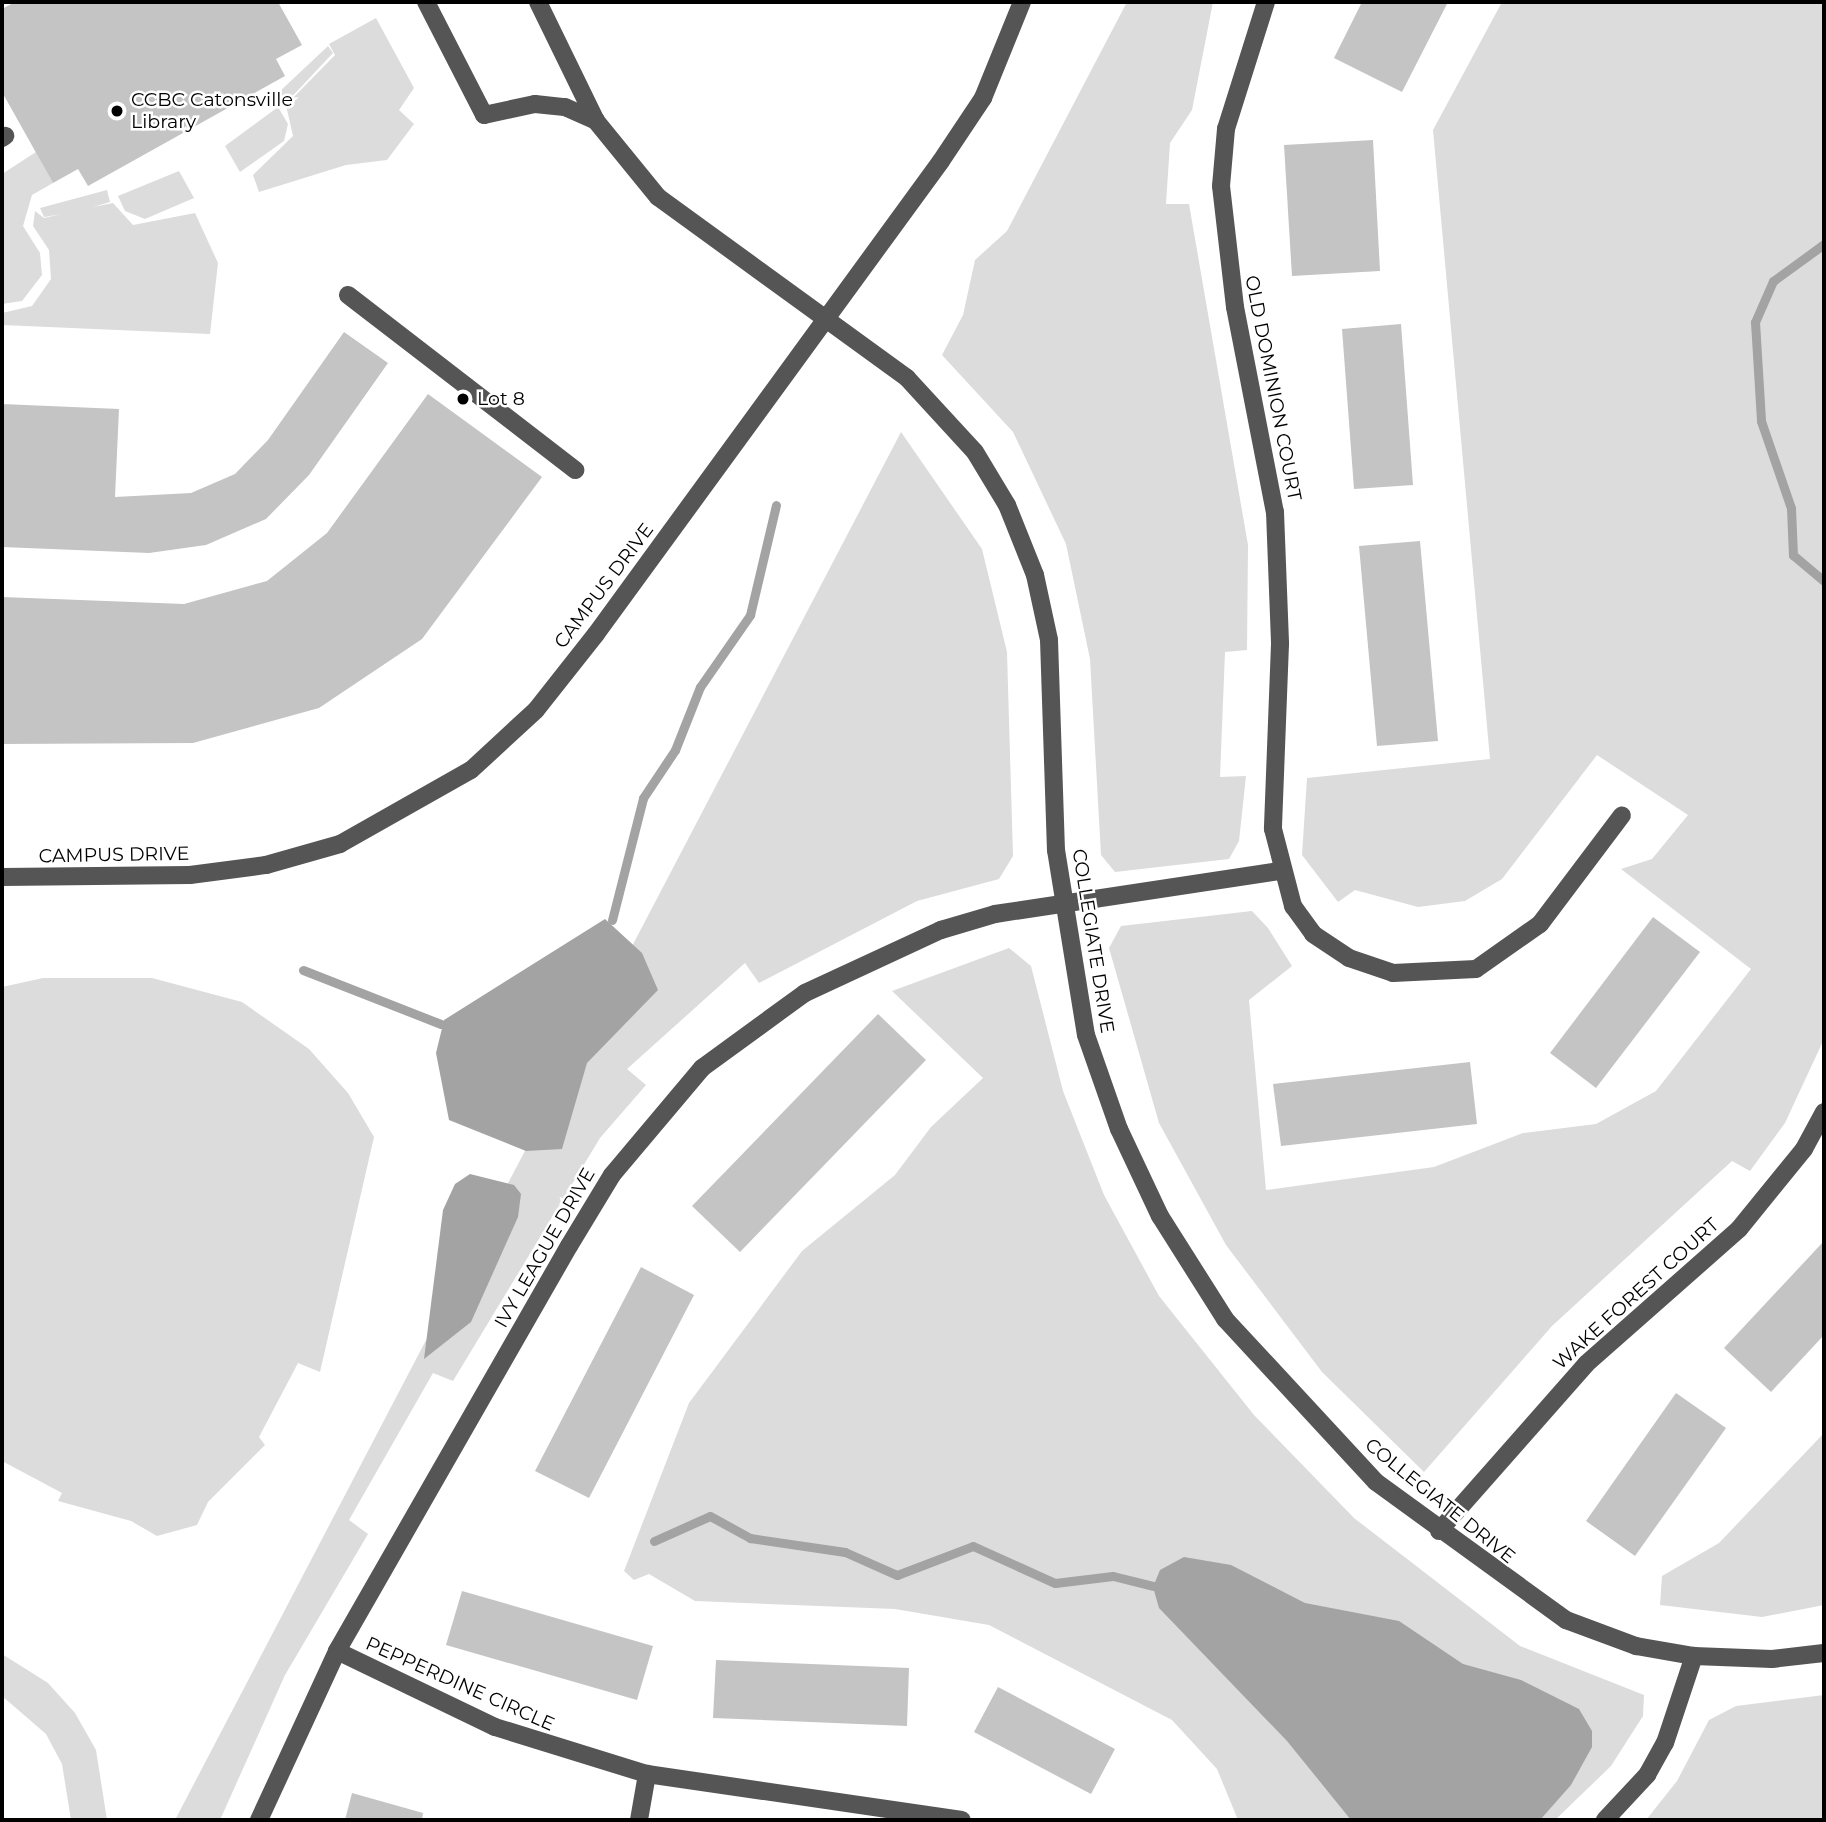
<!DOCTYPE html>
<style>
body{margin:0}
#map{position:relative;width:1826px;height:1822px;overflow:hidden;background:#fff;font-family:Montserrat,sans-serif}
div>[style]{position:absolute}
.green>*{inset:0;background:#dcdcdc}
.water>*{inset:0;background:#a3a3a3}
.stream>*{height:9px;margin:-4.5px;padding:0 4.5px;transform-origin:4.5px;border-radius:4.5px;background:#a3a3a3}
.building>*{inset:0;background:#c4c4c4}
.minor>*{height:18px;margin:-9px;padding:0 9px;transform-origin:9px;border-radius:9px;background:#555}
.dots>*{width:19px;height:19px;translate:-50% -50%;box-sizing:border-box;border:4px solid #fff;border-radius:50%}
span{translate:-50% -50%;white-space:nowrap;text-align:center;line-height:1.15;-webkit-text-stroke:5px #fff;paint-order:stroke}
.poi-label{font-size:19px;color:#000}
.left{translate:0 -50%;text-align:left}
.street-label{font-size:19px;color:#000}
.frame{position:absolute;inset:0;border:4px solid #000;pointer-events:none}
</style>
<div id="map">
<div class="green">
<i style="clip-path:polygon(1127px 2px,1213px 2px,1192px 110px,1170px 143px,1166px 204px,1189px 204px,1248px 545px,1247px 650px,1225px 652px,1220px 777px,1246px 776px,1239px 841px,1229px 859px,1115px 872px,1101px 855px,1090px 659px,1066px 544px,1013px 432px,942px 355px,963px 315px,975px 260px,1007px 231px)"></i>
<i style="clip-path:polygon(1502px 2px,1824px 2px,1824px 1039px,1785px 1123px,1750px 1171px,1732px 1161px,1552px 1326px,1424px 1472px,1322px 1372px,1226px 1245px,1159px 1123px,1109px 948px,1121px 926px,1252px 911px,1268px 928px,1292px 966px,1249px 1000px,1266px 1190px,1434px 1167px,1523px 1133px,1596px 1124px,1656px 1091px,1751px 969px,1621px 869px,1652px 859px,1688px 815px,1597px 755px,1502px 879px,1465px 901px,1418px 907px,1355px 890px,1338px 902px,1302px 855px,1307px 778px,1490px 759px,1433px 130px)"></i>
<i style="clip-path:polygon(376px 18px,414px 88px,399px 110px,414px 124px,387px 160px,346px 165px,259px 192px,253px 175px,293px 136px,286px 105px,335px 55px,329px 44px)"></i>
<i style="clip-path:polygon(328px 46px,333px 53px,286px 103px,277px 94px)"></i>
<i style="clip-path:polygon(278px 107px,288px 124px,284px 141px,240px 172px,225px 146px)"></i>
<i style="clip-path:polygon(36px 152px,53px 183px,32px 195px,23px 226px,40px 253px,42px 275px,22px 301px,2px 304px,2px 174px)"></i>
<i style="clip-path:polygon(179px 171px,194px 198px,145px 219px,125px 211px,118px 196px)"></i>
<i style="clip-path:polygon(107px 190px,110px 202px,93px 207px,113px 203px,133px 225px,195px 213px,218px 263px,210px 334px,2px 325px,2px 313px,32px 306px,51px 279px,49px 250px,33px 226px,35px 211px,44px 218px,62px 214px,44px 217px,40px 208px)"></i>
<i style="clip-path:polygon(901px 432px,982px 549px,1007px 652px,1013px 856px,999px 879px,917px 901px,759px 983px,745px 963px,627px 1069px,646px 1085px,600px 1138px,453px 1381px,433px 1373px,349px 1520px,368px 1534px,285px 1675px,220px 1820px,175px 1820px)"></i>
<i style="clip-path:polygon(1009px 948px,1031px 966px,1063px 1091px,1104px 1195px,1159px 1296px,1254px 1415px,1354px 1518px,1520px 1646px,1644px 1695px,1643px 1716px,1611px 1766px,1555px 1820px,1238px 1820px,1217px 1769px,1172px 1720px,989px 1625px,895px 1609px,695px 1601px,649px 1574px,634px 1580px,624px 1571px,689px 1403px,724px 1356px,802px 1251px,895px 1175px,931px 1127px,983px 1078px,892px 991px)"></i>
<i style="clip-path:polygon(43px 978px,152px 978px,242px 1002px,309px 1049px,348px 1093px,374px 1137px,320px 1372px,298px 1363px,259px 1437px,265px 1445px,208px 1502px,197px 1525px,157px 1536px,131px 1521px,58px 1501px,62px 1493px,2px 1461px,2px 987px)"></i>
<i style="clip-path:polygon(1824px 1433px,1824px 1605px,1762px 1617px,1660px 1605px,1662px 1576px,1719px 1543px)"></i>
<i style="clip-path:polygon(2px 1654px,48px 1683px,75px 1713px,96px 1750px,107px 1820px,71px 1820px,62px 1764px,46px 1734px,2px 1696px)"></i>
<i style="clip-path:polygon(1824px 1695px,1824px 1820px,1646px 1820px,1677px 1781px,1709px 1720px,1736px 1706px)"></i>
</div>
<div class="water">
<i style="clip-path:polygon(605px 919px,642px 953px,658px 990px,587px 1063px,562px 1149px,526px 1151px,449px 1120px,436px 1053px,444px 1020px)"></i>
<i style="clip-path:polygon(470px 1174px,514px 1185px,521px 1194px,518px 1217px,471px 1322px,424px 1359px,443px 1210px,455px 1184px)"></i>
<i style="clip-path:polygon(1184px 1557px,1231px 1565px,1305px 1603px,1399px 1621px,1463px 1664px,1521px 1680px,1579px 1709px,1592px 1731px,1592px 1747px,1571px 1785px,1540px 1820px,1351px 1820px,1287px 1741px,1159px 1608px,1153px 1587px,1160px 1570px)"></i>
</div>
<div class="stream">
<i style="left:1824px;top:244px;width:63px;rotate:144deg"></i>
<i style="left:1773px;top:281px;width:45px;rotate:113.7deg"></i>
<i style="left:1755px;top:322px;width:99px;rotate:86.5deg"></i>
<i style="left:1761px;top:421px;width:92px;rotate:71deg"></i>
<i style="left:1791px;top:508px;width:47px;rotate:87.6deg"></i>
<i style="left:1793px;top:555px;width:40px;rotate:40deg"></i>
<i style="left:612px;top:920px;width:126px;rotate:-75.7deg"></i>
<i style="left:643px;top:798px;width:58px;rotate:-56.3deg"></i>
<i style="left:675px;top:750px;width:68px;rotate:-68.4deg"></i>
<i style="left:700px;top:687px;width:88px;rotate:-55.2deg"></i>
<i style="left:750px;top:615px;width:113px;rotate:-76.7deg"></i>
<i style="left:303px;top:970px;width:148px;rotate:21.4deg"></i>
<i style="left:654px;top:1541px;width:61px;rotate:-24.1deg"></i>
<i style="left:710px;top:1516px;width:46px;rotate:28.8deg"></i>
<i style="left:750px;top:1538px;width:96px;rotate:8.4deg"></i>
<i style="left:845px;top:1552px;width:57px;rotate:23.9deg"></i>
<i style="left:897px;top:1575px;width:81px;rotate:-20.9deg"></i>
<i style="left:973px;top:1546px;width:90px;rotate:24.3deg"></i>
<i style="left:1055px;top:1583px;width:58px;rotate:-6.9deg"></i>
<i style="left:1113px;top:1576px;width:41px;rotate:14deg"></i>
</div>
<div class="building">
<i style="clip-path:polygon(15px 2px,278px 2px,302px 45px,276px 59px,285px 76px,88px 186px,78px 169px,53px 183px,2px 92px,2px 9px)"></i>
<i style="clip-path:polygon(1362px 2px,1448px 2px,1402px 92px,1334px 58px)"></i>
<i style="clip-path:polygon(1373px 140px,1380px 271px,1292px 276px,1284px 145px)"></i>
<i style="clip-path:polygon(1401px 324px,1413px 485px,1354px 489px,1342px 329px)"></i>
<i style="clip-path:polygon(344px 332px,388px 363px,309px 475px,266px 519px,206px 545px,149px 553px,2px 547px,2px 404px,119px 409px,115px 497px,191px 493px,235px 474px,268px 440px)"></i>
<i style="clip-path:polygon(428px 394px,542px 477px,422px 639px,319px 708px,193px 743px,2px 744px,2px 597px,184px 604px,267px 581px,327px 533px)"></i>
<i style="clip-path:polygon(1420px 541px,1438px 741px,1377px 746px,1359px 546px)"></i>
<i style="clip-path:polygon(1653px 917px,1700px 952px,1596px 1088px,1550px 1053px)"></i>
<i style="clip-path:polygon(878px 1014px,926px 1060px,740px 1252px,692px 1206px)"></i>
<i style="clip-path:polygon(1470px 1062px,1477px 1124px,1281px 1146px,1273px 1084px)"></i>
<i style="clip-path:polygon(1824px 1241px,1824px 1335px,1771px 1392px,1724px 1348px)"></i>
<i style="clip-path:polygon(641px 1267px,694px 1295px,589px 1498px,535px 1471px)"></i>
<i style="clip-path:polygon(1676px 1393px,1726px 1428px,1635px 1556px,1586px 1521px)"></i>
<i style="clip-path:polygon(462px 1591px,653px 1646px,637px 1700px,446px 1645px)"></i>
<i style="clip-path:polygon(716px 1660px,909px 1668px,907px 1726px,713px 1718px)"></i>
<i style="clip-path:polygon(998px 1687px,1115px 1749px,1091px 1794px,974px 1732px)"></i>
<i style="clip-path:polygon(352px 1793px,423px 1813px,422px 1820px,345px 1820px)"></i>
</div>
<div class="minor">
<i style="left:426px;top:2px;width:127px;rotate:62.8deg"></i>
<i style="left:484px;top:115px;width:52px;rotate:-12.2deg"></i>
<i style="left:535px;top:104px;width:30px;rotate:6deg"></i>
<i style="left:565px;top:107px;width:34px;rotate:24deg"></i>
<i style="left:538px;top:2px;width:132px;rotate:64deg"></i>
<i style="left:596px;top:121px;width:98px;rotate:50.8deg"></i>
<i style="left:658px;top:197px;width:308px;rotate:36deg"></i>
<i style="left:907px;top:378px;width:100px;rotate:47.4deg"></i>
<i style="left:975px;top:452px;width:62px;rotate:58.9deg"></i>
<i style="left:1007px;top:505px;width:75px;rotate:68.2deg"></i>
<i style="left:1035px;top:575px;width:66px;rotate:77.8deg"></i>
<i style="left:1049px;top:640px;width:210px;rotate:88.1deg"></i>
<i style="left:1056px;top:850px;width:187px;rotate:80.8deg"></i>
<i style="left:1086px;top:1035px;width:100px;rotate:70.7deg"></i>
<i style="left:1119px;top:1129px;width:96px;rotate:64.8deg"></i>
<i style="left:1160px;top:1216px;width:122px;rotate:57.7deg"></i>
<i style="left:1225px;top:1319px;width:222px;rotate:47.2deg"></i>
<i style="left:1376px;top:1482px;width:235px;rotate:36deg"></i>
<i style="left:1566px;top:1620px;width:75px;rotate:20.4deg"></i>
<i style="left:1636px;top:1646px;width:59px;rotate:9.8deg"></i>
<i style="left:1694px;top:1656px;width:78px;rotate:2.2deg"></i>
<i style="left:1772px;top:1659px;width:52px;rotate:-6.6deg"></i>
<i style="left:1266px;top:2px;width:133px;rotate:107.5deg"></i>
<i style="left:1226px;top:129px;width:57px;rotate:95deg"></i>
<i style="left:1221px;top:186px;width:122px;rotate:83.4deg"></i>
<i style="left:1235px;top:307px;width:209px;rotate:79deg"></i>
<i style="left:1275px;top:512px;width:132px;rotate:87.8deg"></i>
<i style="left:1280px;top:644px;width:185px;rotate:92.2deg"></i>
<i style="left:1273px;top:829px;width:80px;rotate:75.4deg"></i>
<i style="left:1293px;top:906px;width:34px;rotate:54deg"></i>
<i style="left:1313px;top:934px;width:43px;rotate:33.7deg"></i>
<i style="left:1349px;top:958px;width:46px;rotate:18.8deg"></i>
<i style="left:1393px;top:973px;width:83px;rotate:-2.8deg"></i>
<i style="left:1476px;top:969px;width:78px;rotate:-35.1deg"></i>
<i style="left:1540px;top:924px;width:136px;rotate:-53deg"></i>
<i style="left:2px;top:138px;width:4px;rotate:-34deg"></i>
<i style="left:348px;top:295px;width:287px;rotate:37.6deg"></i>
<i style="left:2px;top:877px;width:188px;rotate:-0.6deg"></i>
<i style="left:190px;top:875px;width:77px;rotate:-7.5deg"></i>
<i style="left:266px;top:865px;width:77px;rotate:-15.8deg"></i>
<i style="left:340px;top:844px;width:150px;rotate:-29.5deg"></i>
<i style="left:471px;top:770px;width:88px;rotate:-42.7deg"></i>
<i style="left:536px;top:710px;width:97px;rotate:-51.7deg"></i>
<i style="left:596px;top:634px;width:585px;rotate:-53.89deg"></i>
<i style="left:941px;top:161px;width:76px;rotate:-56.3deg"></i>
<i style="left:983px;top:98px;width:104px;rotate:-67.9deg"></i>
<i style="left:1439px;top:1531px;width:222px;rotate:-48.6deg"></i>
<i style="left:1586px;top:1364px;width:204px;rotate:-41.4deg"></i>
<i style="left:1739px;top:1229px;width:103px;rotate:-50.9deg"></i>
<i style="left:1804px;top:1149px;width:42px;rotate:-61.6deg"></i>
<i style="left:337px;top:1651px;width:175px;rotate:25.7deg"></i>
<i style="left:495px;top:1727px;width:159px;rotate:17.2deg"></i>
<i style="left:647px;top:1774px;width:318px;rotate:8.3deg"></i>
<i style="left:259px;top:1820px;width:186px;rotate:-65.2deg"></i>
<i style="left:337px;top:1651px;width:467px;rotate:-60.2deg"></i>
<i style="left:569px;top:1246px;width:83px;rotate:-58.8deg"></i>
<i style="left:612px;top:1175px;width:140px;rotate:-49.9deg"></i>
<i style="left:702px;top:1068px;width:127px;rotate:-36.1deg"></i>
<i style="left:805px;top:993px;width:150px;rotate:-24.9deg"></i>
<i style="left:941px;top:930px;width:56px;rotate:-16.5deg"></i>
<i style="left:995px;top:914px;width:289px;rotate:-8.6deg"></i>
<i style="left:639px;top:1820px;width:47px;rotate:-80.1deg"></i>
<i style="left:1605px;top:1820px;width:62px;rotate:-47deg"></i>
<i style="left:1647px;top:1775px;width:37px;rotate:-61deg"></i>
<i style="left:1665px;top:1743px;width:92px;rotate:-71.6deg"></i>
</div>
<div class="dots">
<i style="left:117px;top:111px;background:#000"></i>
<i style="left:463px;top:399px;background:#000"></i>
</div>
<div class="poi-label">
<span class="left" style="left:131px;top:111px">CCBC Catonsville<br>Library</span>
<span class="left" style="left:477px;top:399px">Lot 8</span>
</div>
<div class="street-label">
<span style="left:1273px;top:388px;rotate:79deg">OLD DOMINION COURT</span>
<span style="left:604px;top:586px;rotate:-53deg">CAMPUS DRIVE</span>
<span style="left:114px;top:855px;rotate:-1deg">CAMPUS DRIVE</span>
<span style="left:1093px;top:941px;rotate:81deg">COLLEGIATE DRIVE</span>
<span style="left:545px;top:1248px;rotate:-60deg">IVY LEAGUE DRIVE</span>
<span style="left:1636px;top:1294px;rotate:-42deg">WAKE FOREST COURT</span>
<span style="left:1440px;top:1501px;rotate:39deg">COLLEGIATE DRIVE</span>
<span style="left:460px;top:1684px;rotate:24deg">PEPPERDINE CIRCLE</span>
</div>
<div class="frame"></div>
</div>
